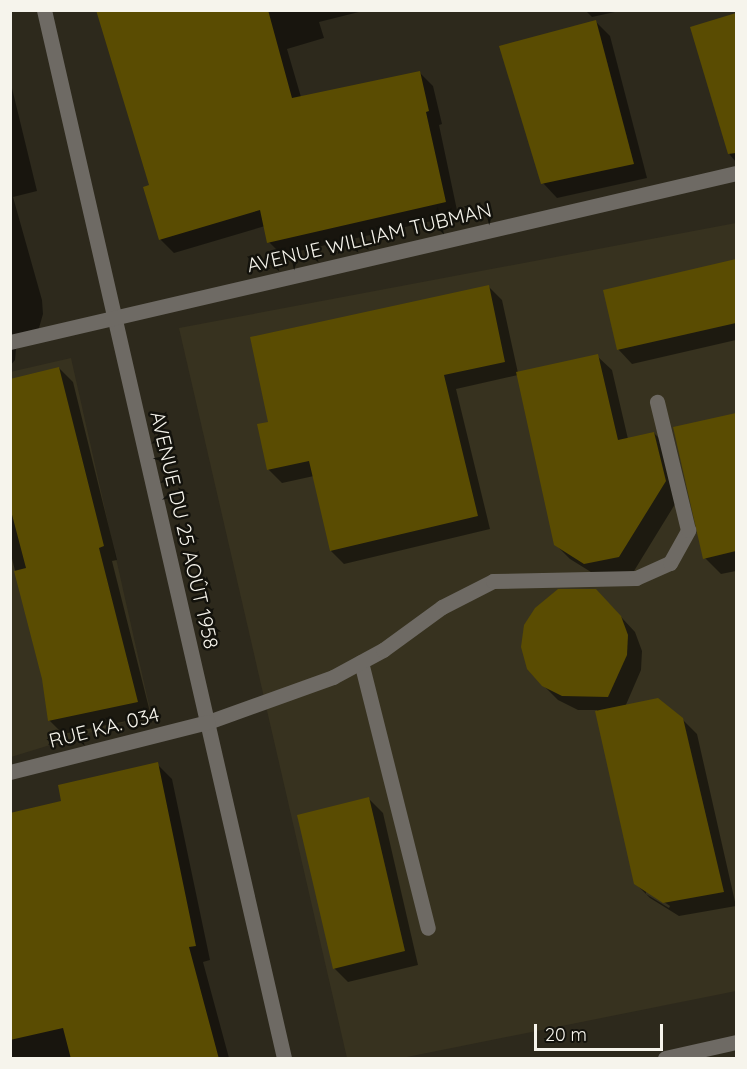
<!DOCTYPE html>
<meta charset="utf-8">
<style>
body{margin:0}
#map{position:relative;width:747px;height:1069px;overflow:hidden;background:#2d291c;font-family:Quicksand,sans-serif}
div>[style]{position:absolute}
.built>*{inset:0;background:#37321f}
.shadow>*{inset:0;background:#0007}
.building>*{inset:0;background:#5a4c02}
.service>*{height:15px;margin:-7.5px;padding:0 7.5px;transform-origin:7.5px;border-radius:7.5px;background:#6e6a64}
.minor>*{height:15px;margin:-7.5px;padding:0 7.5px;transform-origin:7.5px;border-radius:7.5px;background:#6e6a64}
span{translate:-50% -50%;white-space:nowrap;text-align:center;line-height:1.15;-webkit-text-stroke:5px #13120c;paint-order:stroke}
.street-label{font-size:20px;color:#f6f4ec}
.frame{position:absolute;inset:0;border:12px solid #f6f4ec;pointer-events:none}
.scale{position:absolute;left:534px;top:1024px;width:129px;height:27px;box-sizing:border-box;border:3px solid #f6f4ec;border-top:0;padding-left:8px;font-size:18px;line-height:21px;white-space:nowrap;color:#f6f4ec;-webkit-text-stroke:4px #13120c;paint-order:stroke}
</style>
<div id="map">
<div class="built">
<i style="clip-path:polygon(736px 223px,736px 991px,402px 1058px,347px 1058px,179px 328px)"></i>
<i style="clip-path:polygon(71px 358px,151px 714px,11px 757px,10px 372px)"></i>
</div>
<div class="shadow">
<i style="clip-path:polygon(97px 10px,367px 10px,319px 22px,324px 38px,287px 49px,301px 97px,420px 73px,433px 86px,442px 124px,439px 125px,458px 215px,282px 255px,269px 242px,265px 226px,174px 253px,160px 239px,151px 186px)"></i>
<i style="clip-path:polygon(585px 10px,624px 10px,592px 17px)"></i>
<i style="clip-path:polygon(736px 15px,736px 162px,730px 155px,692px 28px)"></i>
<i style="clip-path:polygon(596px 22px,610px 36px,647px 178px,557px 198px,543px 183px)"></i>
<i style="clip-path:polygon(10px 80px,37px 191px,13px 197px,42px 300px,43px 314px,39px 328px,26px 345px,16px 349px,15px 360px,10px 366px)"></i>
<i style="clip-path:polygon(736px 261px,736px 340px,632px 364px,618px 349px,605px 291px)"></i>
<i style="clip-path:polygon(488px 286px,502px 300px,518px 373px,597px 356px,612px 370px,628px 439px,654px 433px,668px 448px,680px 496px,634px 571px,599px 577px,570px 559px,555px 544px,518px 375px,456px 389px,490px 529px,344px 564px,331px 551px,314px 476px,282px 483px,268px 469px,269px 423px)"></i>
<i style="clip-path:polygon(59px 368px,73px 382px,117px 560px,112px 561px,151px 716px,63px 734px,49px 720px,43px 679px,10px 551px,10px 380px)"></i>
<i style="clip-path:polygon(736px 414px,736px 571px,721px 574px,705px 558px,675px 429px)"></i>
<i style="clip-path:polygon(evenodd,610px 605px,635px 632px,642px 651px,641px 670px,625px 707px,682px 719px,697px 734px,736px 906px,679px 916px,650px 898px,635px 883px,597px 710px,578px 710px,558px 700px,543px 685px,610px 605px,646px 890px,670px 906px,669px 908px,646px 894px,646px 890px)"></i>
<i style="clip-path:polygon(157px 764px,172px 779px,210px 960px,203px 962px,229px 1058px,10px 1058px,10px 815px,63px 803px)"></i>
<i style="clip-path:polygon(369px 799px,383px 813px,418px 965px,348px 982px,334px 968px)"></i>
</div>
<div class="building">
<i style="clip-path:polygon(96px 10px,268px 10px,292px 98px,420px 71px,429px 111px,426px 112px,446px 202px,267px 243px,260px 210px,159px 240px,143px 187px,149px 185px)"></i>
<i style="clip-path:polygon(736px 13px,736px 153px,728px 154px,690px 27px)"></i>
<i style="clip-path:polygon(596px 20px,634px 164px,541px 184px,499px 46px)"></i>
<i style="clip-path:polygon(736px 259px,736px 323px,617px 350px,603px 290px)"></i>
<i style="clip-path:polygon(489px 285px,505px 362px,444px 375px,478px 516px,330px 551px,309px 461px,267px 470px,257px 424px,268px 422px,250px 337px)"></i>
<i style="clip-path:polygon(598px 354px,618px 440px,654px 432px,666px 481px,619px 557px,584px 564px,554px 545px,516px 372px)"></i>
<i style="clip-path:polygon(59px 367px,104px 546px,99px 548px,138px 702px,48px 721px,42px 679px,14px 571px,26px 568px,10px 507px,10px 379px)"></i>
<i style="clip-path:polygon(736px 413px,736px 551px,703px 559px,673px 427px)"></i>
<i style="clip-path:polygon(558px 589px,596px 589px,621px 616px,628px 635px,627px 655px,608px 697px,562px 696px,542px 686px,527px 669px,521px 647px,524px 625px,535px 608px)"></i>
<i style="clip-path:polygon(658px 698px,683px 718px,724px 892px,663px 903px,634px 884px,595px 711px)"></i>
<i style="clip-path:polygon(158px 762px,196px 946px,189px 947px,219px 1059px,71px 1059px,63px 1028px,10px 1040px,10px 813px,61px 801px,58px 785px)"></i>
<i style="clip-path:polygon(369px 797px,405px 951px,333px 969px,297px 815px)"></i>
</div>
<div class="service">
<i style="left:361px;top:662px;width:274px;rotate:75.9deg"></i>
<i style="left:208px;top:722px;width:133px;rotate:-19.8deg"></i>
<i style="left:333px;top:677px;width:57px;rotate:-28.4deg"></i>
<i style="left:383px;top:650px;width:73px;rotate:-36.1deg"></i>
<i style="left:442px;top:607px;width:57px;rotate:-27deg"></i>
<i style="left:493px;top:581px;width:143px;rotate:-1.2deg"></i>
<i style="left:636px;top:578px;width:37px;rotate:-24deg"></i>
<i style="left:670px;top:563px;width:38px;rotate:-61deg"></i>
<i style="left:688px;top:530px;width:132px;rotate:-103.6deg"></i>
</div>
<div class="minor">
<i style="left:44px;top:10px;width:1075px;rotate:77.1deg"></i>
<i style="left:10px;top:342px;width:745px;rotate:-13.1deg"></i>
<i style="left:10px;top:772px;width:204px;rotate:-14.2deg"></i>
<i style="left:665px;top:1058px;width:73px;rotate:-12.7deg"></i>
</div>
<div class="street-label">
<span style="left:369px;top:237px;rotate:-13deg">AVENUE WILLIAM TUBMAN</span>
<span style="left:185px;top:530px;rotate:77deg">AVENUE DU 25 AOÛT 1958</span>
<span style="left:104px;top:727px;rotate:-14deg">RUE KA. 034</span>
</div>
<div class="frame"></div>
<div class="scale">20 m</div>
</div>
